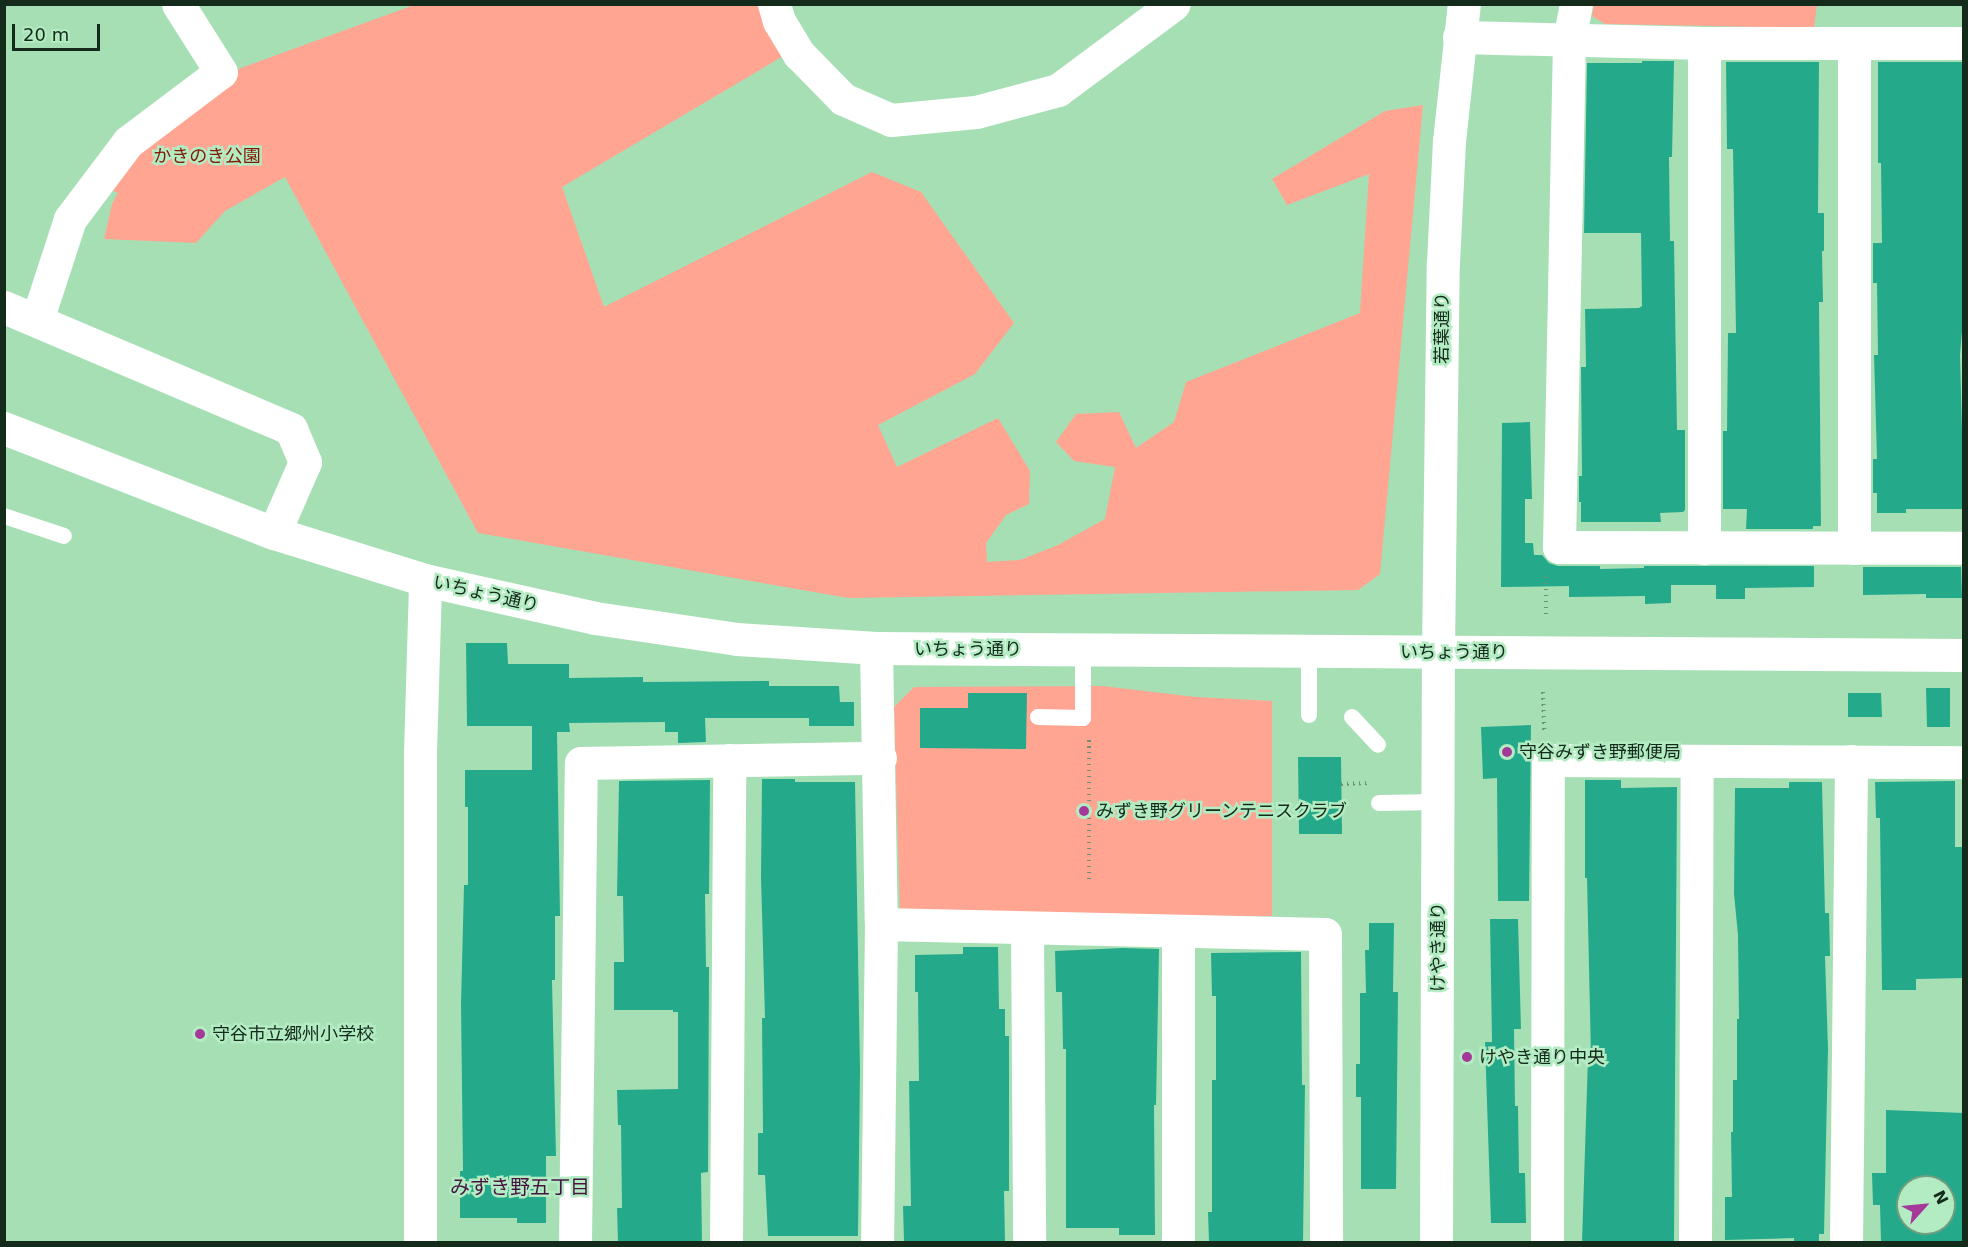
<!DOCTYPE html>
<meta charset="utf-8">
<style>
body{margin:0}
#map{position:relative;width:1968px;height:1247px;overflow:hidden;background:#a7dfb5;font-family:"DejaVu Sans","Noto Sans JP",sans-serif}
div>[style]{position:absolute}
.green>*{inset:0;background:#ffa592}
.building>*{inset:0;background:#24aa8b}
.path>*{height:4px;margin-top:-2px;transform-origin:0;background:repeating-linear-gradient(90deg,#699274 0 1.5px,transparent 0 6px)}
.lane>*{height:16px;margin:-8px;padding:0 8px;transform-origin:8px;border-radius:8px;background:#fff}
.street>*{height:33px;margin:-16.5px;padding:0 16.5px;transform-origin:16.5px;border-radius:16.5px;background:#fff}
.secondary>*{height:33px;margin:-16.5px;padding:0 16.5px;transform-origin:16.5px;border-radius:16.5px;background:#fff}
.dots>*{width:16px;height:16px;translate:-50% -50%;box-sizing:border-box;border:3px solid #b3ecc2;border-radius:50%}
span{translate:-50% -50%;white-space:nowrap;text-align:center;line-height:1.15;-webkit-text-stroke:5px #b3ecc2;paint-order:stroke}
.park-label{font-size:18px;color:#831905}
.street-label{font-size:18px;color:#142a1b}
.poi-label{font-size:18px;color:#142a1b}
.left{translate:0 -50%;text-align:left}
.neighbourhood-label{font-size:20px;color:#471341}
.frame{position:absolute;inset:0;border:6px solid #142a1b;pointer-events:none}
.north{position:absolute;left:1896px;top:1175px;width:60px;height:60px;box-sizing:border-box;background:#b3ecc2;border:2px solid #739e7f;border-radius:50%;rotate:63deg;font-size:16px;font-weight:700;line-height:24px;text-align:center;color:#142a1b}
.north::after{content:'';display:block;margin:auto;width:21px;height:27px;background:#a53999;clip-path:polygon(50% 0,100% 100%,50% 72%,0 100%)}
.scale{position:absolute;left:12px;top:24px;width:88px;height:27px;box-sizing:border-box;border:3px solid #142a1b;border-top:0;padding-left:8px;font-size:18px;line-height:21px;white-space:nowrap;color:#142a1b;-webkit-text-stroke:4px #b3ecc2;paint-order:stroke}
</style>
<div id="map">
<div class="green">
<i style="clip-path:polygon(414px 5px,780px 5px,785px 55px,562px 187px,604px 307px,872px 172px,921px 192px,1014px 323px,975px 374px,878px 425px,897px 467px,998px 418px,1030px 471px,1029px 504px,1006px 515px,986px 543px,987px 562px,1020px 560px,1058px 545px,1105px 519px,1115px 467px,1074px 461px,1056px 442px,1076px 414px,1119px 412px,1136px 448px,1174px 422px,1186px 382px,1360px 313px,1369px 174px,1287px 205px,1272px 179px,1385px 111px,1423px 105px,1380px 574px,1358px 590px,848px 598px,478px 533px,285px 177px,225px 211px,196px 243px,104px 239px,112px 204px,118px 193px,100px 185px,233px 71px)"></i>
<i style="clip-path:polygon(1594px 5px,1817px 5px,1814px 28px,1605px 24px,1592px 16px)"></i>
<i style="clip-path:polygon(1102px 686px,1196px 697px,1272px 701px,1272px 916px,900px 915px,894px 707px,914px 687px)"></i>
</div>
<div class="building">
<i style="clip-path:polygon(1642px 61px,1674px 61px,1672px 157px,1669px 157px,1670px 241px,1674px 241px,1677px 430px,1685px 430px,1685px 510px,1683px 512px,1660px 513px,1661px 522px,1581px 522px,1581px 502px,1579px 502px,1579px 476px,1582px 476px,1581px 367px,1586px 367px,1585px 309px,1639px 308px,1642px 306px,1641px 233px,1584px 233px,1587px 63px,1642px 63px)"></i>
<i style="clip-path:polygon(1726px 62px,1819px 62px,1818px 213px,1824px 213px,1824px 251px,1822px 251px,1823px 302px,1819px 302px,1821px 526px,1813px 526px,1813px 529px,1746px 529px,1747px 509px,1723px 509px,1723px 431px,1727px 431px,1728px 333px,1736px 333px,1733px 149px,1727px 149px)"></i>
<i style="clip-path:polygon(1878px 62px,1964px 62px,1964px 307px,1960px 355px,1964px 509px,1906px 509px,1906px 513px,1877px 513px,1877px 493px,1873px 493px,1873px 459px,1877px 459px,1874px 355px,1878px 355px,1877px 283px,1873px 283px,1873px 243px,1882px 243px,1881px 163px,1878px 163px)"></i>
<i style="clip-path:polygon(1530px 422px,1532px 499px,1525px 499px,1525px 543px,1533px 543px,1534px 555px,1542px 555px,1549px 563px,1558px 566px,1600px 566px,1600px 569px,1644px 568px,1644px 566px,1814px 566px,1814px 587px,1745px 588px,1745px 599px,1716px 599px,1716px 585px,1671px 585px,1671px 603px,1645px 604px,1645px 596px,1569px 597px,1569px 586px,1501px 587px,1502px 423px)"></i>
<i style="clip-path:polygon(1863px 567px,1961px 567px,1962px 598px,1926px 598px,1926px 594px,1863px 595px)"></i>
<i style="clip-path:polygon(466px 643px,507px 643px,508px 664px,569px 664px,569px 678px,643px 677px,643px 682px,769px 681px,769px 686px,839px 686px,840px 702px,854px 702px,854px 726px,809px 726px,809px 718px,705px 718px,706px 742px,678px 743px,678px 732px,665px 732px,665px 722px,569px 723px,570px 732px,557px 732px,560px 916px,555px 916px,555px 980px,552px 980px,556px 1156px,546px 1156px,546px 1223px,517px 1223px,517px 1218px,460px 1218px,460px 1171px,463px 1171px,461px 1004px,464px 885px,468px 885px,468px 807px,465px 807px,465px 770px,532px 770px,532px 726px,467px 726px)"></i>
<i style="clip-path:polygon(1926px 688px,1950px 688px,1950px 727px,1927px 727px)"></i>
<i style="clip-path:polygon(968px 693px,1027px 693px,1026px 749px,920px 748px,920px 708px,968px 708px)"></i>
<i style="clip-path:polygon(1848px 693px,1881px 693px,1882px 717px,1848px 717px)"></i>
<i style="clip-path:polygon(1531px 725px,1529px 901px,1498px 901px,1497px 778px,1483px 779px,1481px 727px)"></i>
<i style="clip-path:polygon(1298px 757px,1341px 757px,1342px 834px,1299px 834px)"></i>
<i style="clip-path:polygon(762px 779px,795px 779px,795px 782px,855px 782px,860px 1070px,858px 1236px,768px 1236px,765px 1175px,758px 1175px,758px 1133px,763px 1133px,762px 1018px,765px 1018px,761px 878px)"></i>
<i style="clip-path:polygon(710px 780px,709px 894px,705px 894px,706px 967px,709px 967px,708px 1172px,701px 1173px,702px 1242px,618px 1242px,617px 1208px,622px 1208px,621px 1125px,618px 1125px,617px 1090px,678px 1089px,678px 1012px,673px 1012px,673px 1010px,614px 1010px,614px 962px,624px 962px,623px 896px,617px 896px,619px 781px)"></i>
<i style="clip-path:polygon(1585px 780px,1621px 780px,1621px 788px,1677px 787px,1674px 1242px,1582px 1242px,1588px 1057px,1591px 1057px,1587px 878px,1585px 878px)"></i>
<i style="clip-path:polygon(1955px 781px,1955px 847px,1964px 847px,1964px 978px,1916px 979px,1916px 990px,1882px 990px,1880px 818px,1876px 818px,1875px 782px)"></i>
<i style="clip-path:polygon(1789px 782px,1822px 782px,1825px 913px,1829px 913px,1830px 956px,1825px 956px,1828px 1049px,1824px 1234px,1819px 1234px,1819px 1242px,1794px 1242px,1794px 1238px,1725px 1240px,1725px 1197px,1732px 1197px,1731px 1132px,1733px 1132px,1733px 1080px,1737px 1080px,1737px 1019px,1739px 1019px,1738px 935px,1734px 894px,1735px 788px,1789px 788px)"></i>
<i style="clip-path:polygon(1490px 919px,1518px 919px,1521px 1029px,1514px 1029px,1515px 1106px,1518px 1106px,1519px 1173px,1525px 1173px,1526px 1223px,1491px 1223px,1485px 1042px,1492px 1042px)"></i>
<i style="clip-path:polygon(1369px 923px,1394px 923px,1393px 992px,1398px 992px,1396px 1189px,1361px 1189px,1361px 1097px,1356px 1097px,1356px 1064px,1360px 1064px,1360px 993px,1366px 993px,1365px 950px,1369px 950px)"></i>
<i style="clip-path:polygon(963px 947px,998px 947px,999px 1009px,1005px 1009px,1005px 1036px,1009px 1036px,1009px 1191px,1004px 1191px,1005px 1242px,904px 1241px,903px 1206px,911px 1206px,909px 1081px,919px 1081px,918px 992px,915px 992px,915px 955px,963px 954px)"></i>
<i style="clip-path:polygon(1123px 948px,1159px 949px,1156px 1105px,1154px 1105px,1155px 1235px,1119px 1235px,1119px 1228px,1066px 1228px,1066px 1049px,1063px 1049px,1062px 992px,1056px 992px,1055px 951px)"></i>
<i style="clip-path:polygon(1301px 952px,1302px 1085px,1305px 1085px,1303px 1242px,1209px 1242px,1208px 1212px,1212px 1212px,1212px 1080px,1216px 1080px,1216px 996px,1212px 996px,1211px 953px)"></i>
<i style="clip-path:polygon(evenodd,1886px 1110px,1964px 1113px,1964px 1242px,1881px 1242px,1880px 1205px,1873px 1205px,1872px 1173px,1886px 1173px,1886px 1110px,1908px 1187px,1944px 1187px,1944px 1223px,1908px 1223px,1908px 1187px)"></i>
</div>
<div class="path">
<i style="left:1546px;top:614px;width:38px;rotate:-90deg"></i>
<i style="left:1543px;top:692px;width:38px;rotate:88deg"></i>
<i style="left:1089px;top:740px;width:143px;rotate:90deg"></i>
<i style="left:1341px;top:784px;width:27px;rotate:-2deg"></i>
</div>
<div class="lane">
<i style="left:4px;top:516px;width:63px;rotate:18.4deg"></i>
<i style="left:1309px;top:651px;width:64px;rotate:90deg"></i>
<i style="left:1038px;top:717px;width:45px;rotate:1.3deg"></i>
<i style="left:1083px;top:718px;width:68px;rotate:-90deg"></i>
<i style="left:1352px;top:717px;width:38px;rotate:47deg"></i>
<i style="left:1379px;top:803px;width:59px;rotate:-1deg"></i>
</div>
<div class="street">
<i style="left:774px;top:4px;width:18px;rotate:74deg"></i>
<i style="left:779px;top:21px;width:39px;rotate:59deg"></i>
<i style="left:799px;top:54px;width:63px;rotate:45.6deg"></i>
<i style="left:843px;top:99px;width:52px;rotate:23.6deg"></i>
<i style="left:891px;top:120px;width:85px;rotate:-5.4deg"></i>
<i style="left:976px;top:112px;width:85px;rotate:-15deg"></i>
<i style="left:1058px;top:90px;width:144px;rotate:-36.6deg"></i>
<i style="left:1576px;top:4px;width:36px;rotate:101deg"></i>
<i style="left:1569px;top:39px;width:508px;rotate:91.13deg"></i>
<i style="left:1559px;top:547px;width:405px;rotate:0.1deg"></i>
<i style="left:1459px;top:37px;width:245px;rotate:1.4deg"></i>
<i style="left:1704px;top:43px;width:260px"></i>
<i style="left:1854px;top:43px;width:505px;rotate:90deg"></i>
<i style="left:4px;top:307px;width:312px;rotate:23deg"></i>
<i style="left:291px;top:429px;width:36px;rotate:67deg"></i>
<i style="left:305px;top:462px;width:77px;rotate:113.6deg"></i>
<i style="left:37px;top:320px;width:106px;rotate:-71.9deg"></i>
<i style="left:70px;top:219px;width:96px;rotate:-53deg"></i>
<i style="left:128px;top:142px;width:116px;rotate:-37deg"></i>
<i style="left:221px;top:72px;width:80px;rotate:-122.3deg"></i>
<i style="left:1704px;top:548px;width:505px;rotate:-90deg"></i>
<i style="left:876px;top:648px;width:276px;rotate:89deg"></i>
<i style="left:881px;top:924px;width:318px;rotate:90.7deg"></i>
<i style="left:881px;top:924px;width:444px;rotate:1.3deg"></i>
<i style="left:1325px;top:934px;width:308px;rotate:89.8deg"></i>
<i style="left:1027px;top:928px;width:314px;rotate:89.6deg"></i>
<i style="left:1178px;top:932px;width:310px;rotate:90deg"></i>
<i style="left:575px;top:1242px;width:479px;rotate:-89.3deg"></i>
<i style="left:581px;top:763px;width:299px;rotate:-1deg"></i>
<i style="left:726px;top:1242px;width:482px;rotate:-89.6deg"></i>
<i style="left:1547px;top:1242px;width:482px;rotate:-89.9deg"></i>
<i style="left:1548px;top:760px;width:416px;rotate:0.3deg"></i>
<i style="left:1695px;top:1242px;width:480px;rotate:-89.8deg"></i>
<i style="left:1846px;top:1242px;width:481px;rotate:-89.4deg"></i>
</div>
<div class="secondary">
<i style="left:4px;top:428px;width:290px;rotate:21.3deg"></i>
<i style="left:274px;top:533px;width:158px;rotate:17.3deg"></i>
<i style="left:425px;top:580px;width:174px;rotate:12.6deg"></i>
<i style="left:595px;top:618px;width:144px;rotate:8.4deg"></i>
<i style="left:737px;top:639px;width:139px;rotate:3.7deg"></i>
<i style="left:876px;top:648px;width:1088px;rotate:0.37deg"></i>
<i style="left:420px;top:1242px;width:489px;rotate:-90deg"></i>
<i style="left:420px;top:753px;width:173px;rotate:-88.3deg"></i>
<i style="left:1436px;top:1242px;width:590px;rotate:-89.81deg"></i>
<i style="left:1438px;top:652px;width:389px;rotate:-89.3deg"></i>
<i style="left:1443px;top:263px;width:122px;rotate:-87.2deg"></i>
<i style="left:1449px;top:141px;width:138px;rotate:-83.8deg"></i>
</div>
<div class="dots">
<i style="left:1507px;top:752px;background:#a53999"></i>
<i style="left:1084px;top:811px;background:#a53999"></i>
<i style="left:200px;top:1034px;background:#a53999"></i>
<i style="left:1467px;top:1057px;background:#a53999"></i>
</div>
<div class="park-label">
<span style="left:207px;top:156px">かきのき公園</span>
</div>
<div class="street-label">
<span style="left:1442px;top:328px;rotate:-90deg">若葉通り</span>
<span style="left:486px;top:594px;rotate:13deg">いちょう通り</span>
<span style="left:968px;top:649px">いちょう通り</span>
<span style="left:1454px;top:652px">いちょう通り</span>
<span style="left:1438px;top:947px;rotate:-90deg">けやき通り</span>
</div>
<div class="poi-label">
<span class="left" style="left:1519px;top:752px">守谷みずき野郵便局</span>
<span class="left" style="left:1096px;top:811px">みずき野グリーンテニスクラブ</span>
<span class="left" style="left:212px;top:1034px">守谷市立郷州小学校</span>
<span class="left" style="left:1479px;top:1057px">けやき通り中央</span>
</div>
<div class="neighbourhood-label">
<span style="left:520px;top:1187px">みずき野五丁目</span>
</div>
<div class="frame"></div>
<div class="north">N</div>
<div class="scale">20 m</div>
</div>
